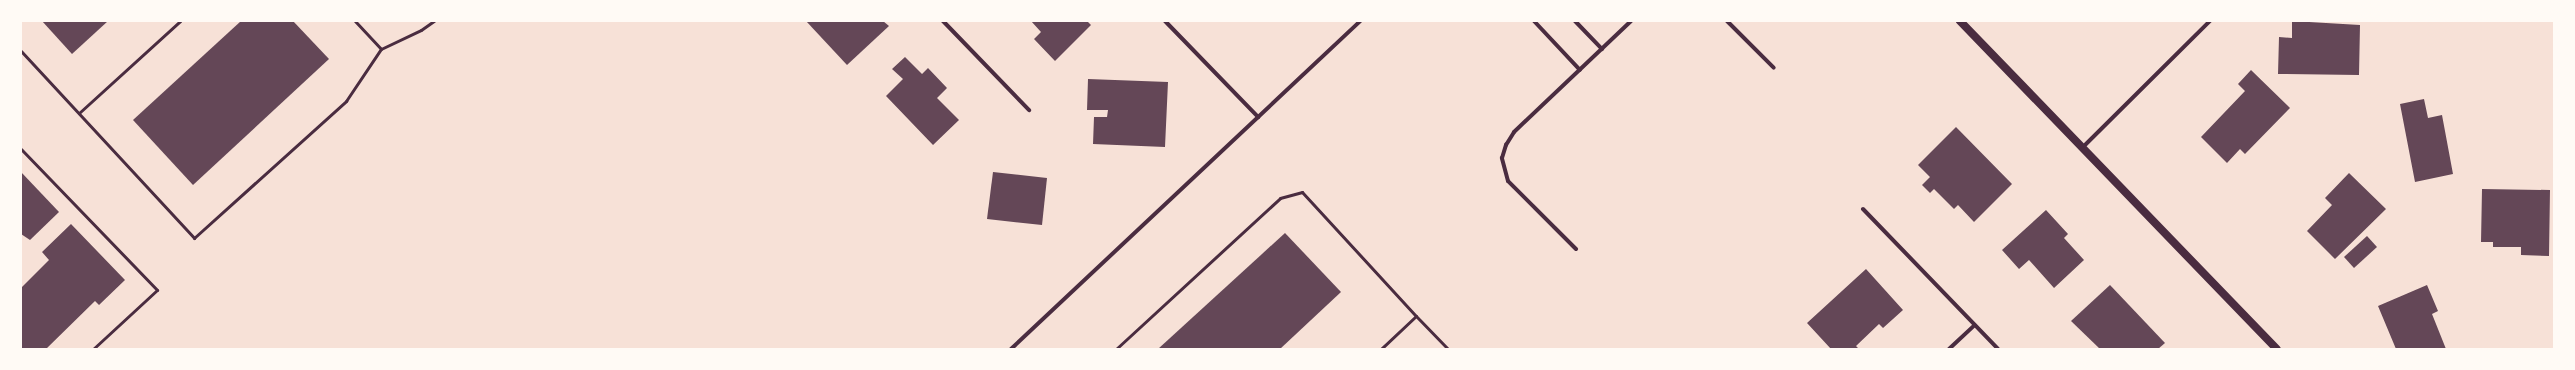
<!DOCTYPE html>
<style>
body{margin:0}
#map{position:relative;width:2575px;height:370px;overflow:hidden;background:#f7e1d7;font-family:Figtree,sans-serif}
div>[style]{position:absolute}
.building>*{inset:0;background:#644757}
.service>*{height:3px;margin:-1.5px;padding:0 1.5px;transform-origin:1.5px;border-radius:1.5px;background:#4a2c40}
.minor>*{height:4px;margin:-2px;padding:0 2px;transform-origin:2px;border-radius:2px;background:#4a2c40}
.secondary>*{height:8px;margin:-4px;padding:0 4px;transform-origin:4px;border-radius:4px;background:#4a2c40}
span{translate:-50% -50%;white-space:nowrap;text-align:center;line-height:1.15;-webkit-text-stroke:3.5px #fffaf5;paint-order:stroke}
.frame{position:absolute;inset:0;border:22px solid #fffaf5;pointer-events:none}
</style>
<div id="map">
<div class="building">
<i style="clip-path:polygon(42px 21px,108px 21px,72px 54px)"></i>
<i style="clip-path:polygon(241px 21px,293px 21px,329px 59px,193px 185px,133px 120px)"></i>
<i style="clip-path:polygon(806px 21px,883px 21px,889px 26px,847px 65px)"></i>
<i style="clip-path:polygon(1031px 21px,1087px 21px,1091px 25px,1055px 61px,1034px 39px,1041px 32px)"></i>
<i style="clip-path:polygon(2292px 21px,2360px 25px,2359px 75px,2278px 74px,2279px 37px,2292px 38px)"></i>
<i style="clip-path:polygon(905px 57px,922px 74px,928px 68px,947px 88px,937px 98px,959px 120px,933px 145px,886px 96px,903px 79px,892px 69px)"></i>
<i style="clip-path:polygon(2251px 70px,2290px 108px,2245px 154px,2240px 149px,2227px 163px,2201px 137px,2245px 91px,2238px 84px)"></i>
<i style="clip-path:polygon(1088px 79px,1168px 82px,1165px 147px,1093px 144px,1094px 117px,1107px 117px,1108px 110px,1087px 110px)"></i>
<i style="clip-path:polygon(2424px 99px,2428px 118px,2442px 115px,2453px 174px,2415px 182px,2400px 104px)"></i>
<i style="clip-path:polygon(1956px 127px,2012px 184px,1974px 222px,1958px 205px,1954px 209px,1934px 189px,1930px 193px,1922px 185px,1930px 177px,1918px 165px)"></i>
<i style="clip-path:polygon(21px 172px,59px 212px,30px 240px,21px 234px)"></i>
<i style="clip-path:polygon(993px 172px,1047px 178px,1042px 225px,987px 219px)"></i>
<i style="clip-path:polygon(2349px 173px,2386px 209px,2335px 259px,2307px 231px,2332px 205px,2325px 198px)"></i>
<i style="clip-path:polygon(2482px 189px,2550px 190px,2549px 256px,2521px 255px,2521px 247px,2493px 247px,2493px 242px,2481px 242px)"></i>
<i style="clip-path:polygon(2046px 210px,2068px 234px,2064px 238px,2084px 260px,2054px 288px,2029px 260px,2019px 269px,2002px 250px)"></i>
<i style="clip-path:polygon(71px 224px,125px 280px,99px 305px,95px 301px,46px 349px,21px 349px,21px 288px,49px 260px,42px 252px)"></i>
<i style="clip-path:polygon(1285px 233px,1341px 292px,1280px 349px,1158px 349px)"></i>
<i style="clip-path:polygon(2367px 236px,2377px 247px,2354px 268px,2344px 257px)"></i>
<i style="clip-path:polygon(1866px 269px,1903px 310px,1883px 328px,1879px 324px,1856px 346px,1859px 349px,1831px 349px,1807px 323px)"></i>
<i style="clip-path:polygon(2110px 285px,2165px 343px,2158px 349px,2100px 349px,2071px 321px)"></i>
<i style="clip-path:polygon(2427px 285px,2438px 311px,2432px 314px,2446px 349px,2396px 349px,2378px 306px)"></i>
</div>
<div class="service">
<i style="left:355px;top:21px;width:38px;rotate:47deg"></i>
<i style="left:21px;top:51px;width:255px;rotate:47.2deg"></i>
<i style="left:194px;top:238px;width:205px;rotate:-42deg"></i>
<i style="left:346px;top:101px;width:63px;rotate:-56.1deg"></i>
<i style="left:381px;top:49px;width:44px;rotate:-25.4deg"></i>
<i style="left:421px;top:30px;width:16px;rotate:-35deg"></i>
<i style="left:79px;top:113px;width:137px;rotate:-42.3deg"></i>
<i style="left:21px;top:149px;width:196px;rotate:46deg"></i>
<i style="left:157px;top:290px;width:87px;rotate:137.3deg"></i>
<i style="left:1416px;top:316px;width:46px;rotate:45.9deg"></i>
<i style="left:1116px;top:349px;width:223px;rotate:-42.6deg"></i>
<i style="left:1280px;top:198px;width:23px;rotate:-15deg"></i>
<i style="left:1302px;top:192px;width:168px;rotate:47.4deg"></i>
<i style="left:1416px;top:316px;width:48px;rotate:136.7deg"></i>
</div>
<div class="minor">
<i style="left:943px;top:21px;width:124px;rotate:46deg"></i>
<i style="left:1165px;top:21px;width:134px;rotate:45.9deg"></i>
<i style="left:1534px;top:21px;width:67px;rotate:46.8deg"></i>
<i style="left:1575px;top:21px;width:39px;rotate:46deg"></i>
<i style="left:1727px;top:21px;width:66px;rotate:45deg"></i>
<i style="left:2083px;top:147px;width:179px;rotate:-44.8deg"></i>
<i style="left:1863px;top:209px;width:194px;rotate:46deg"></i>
<i style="left:1576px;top:249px;width:96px;rotate:-135deg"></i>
<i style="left:1508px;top:181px;width:24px;rotate:-105deg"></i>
<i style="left:1502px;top:158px;width:14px;rotate:-73deg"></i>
<i style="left:1506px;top:145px;width:15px;rotate:-58deg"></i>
<i style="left:1514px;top:132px;width:161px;rotate:-43.5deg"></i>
<i style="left:1011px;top:349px;width:479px;rotate:-43.2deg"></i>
<i style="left:1949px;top:349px;width:35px;rotate:-43deg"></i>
</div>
<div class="secondary">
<i style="left:1960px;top:21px;width:456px;rotate:46deg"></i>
</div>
<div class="frame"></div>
</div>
